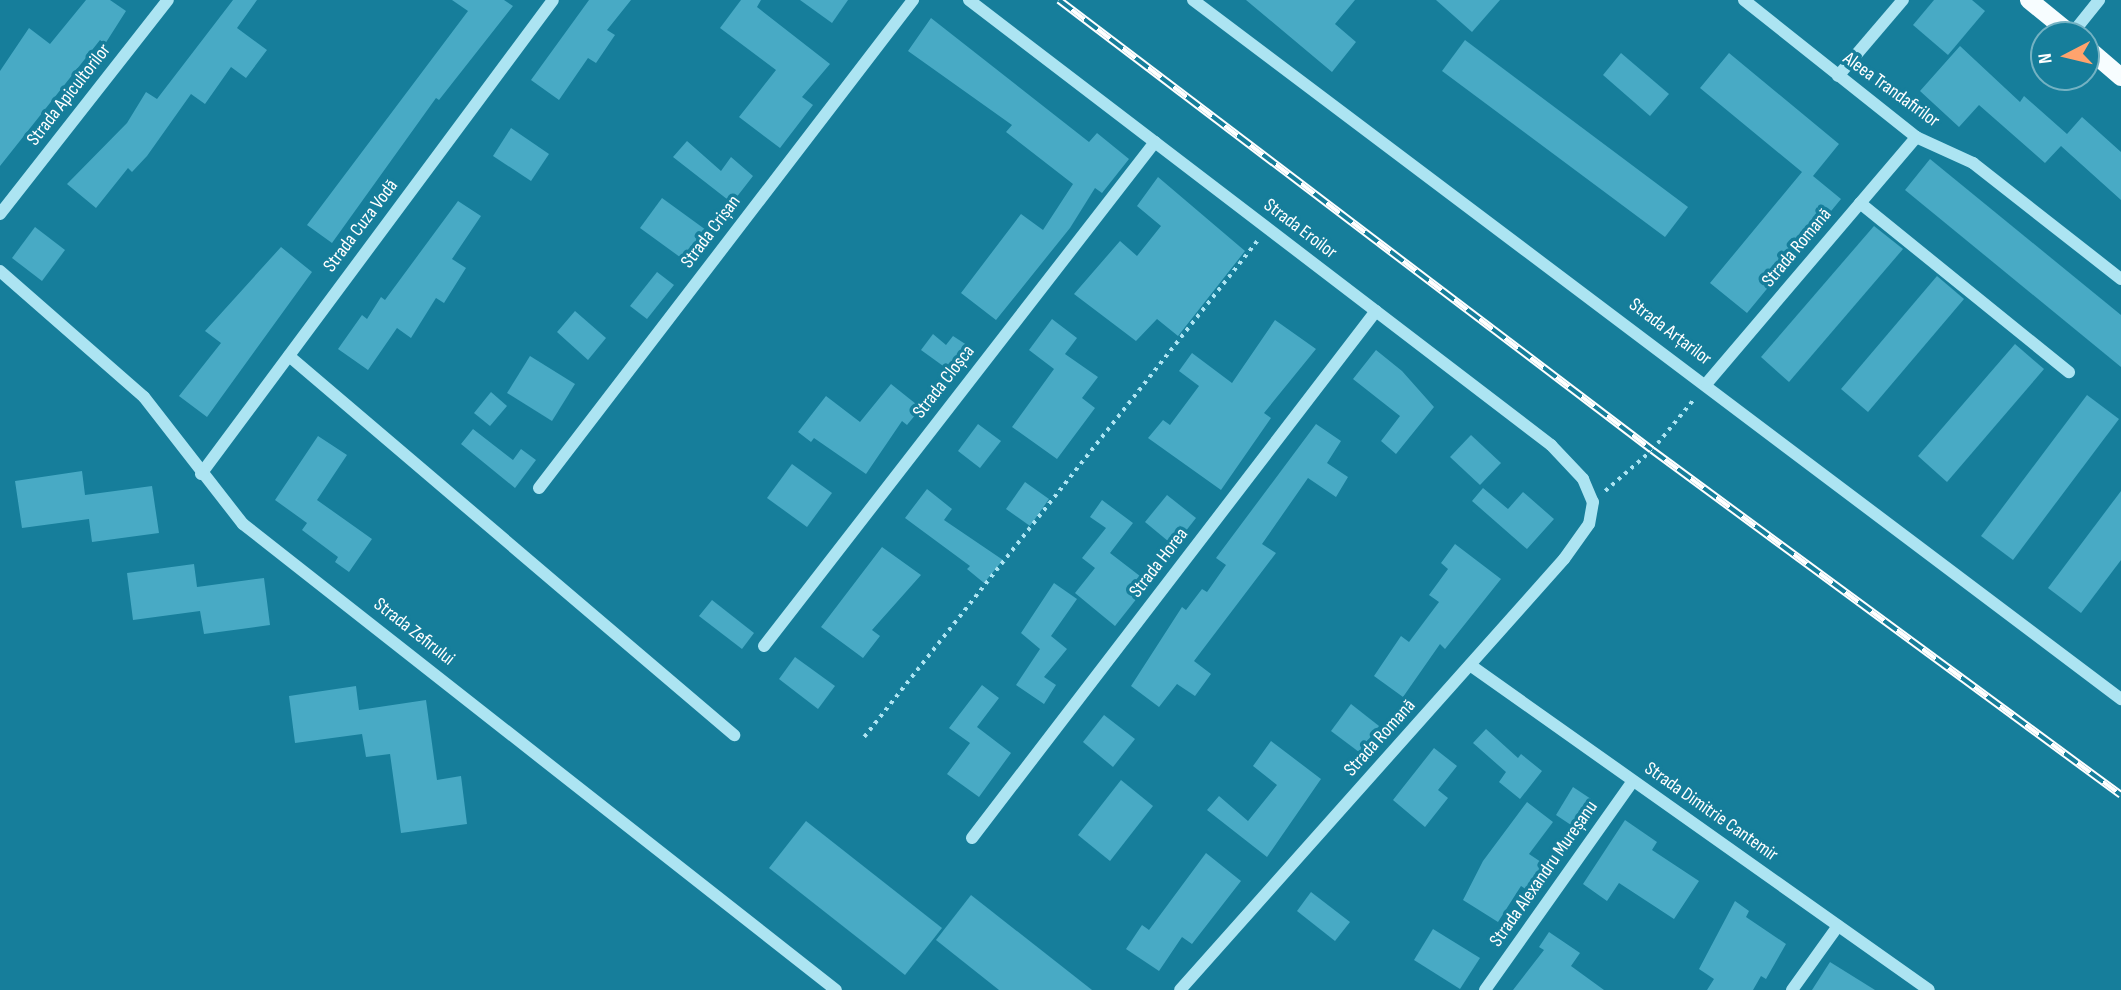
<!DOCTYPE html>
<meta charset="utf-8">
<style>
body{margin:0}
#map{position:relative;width:2121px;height:990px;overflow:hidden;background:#167e9b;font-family:"Sofia Sans Condensed",sans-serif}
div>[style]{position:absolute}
.building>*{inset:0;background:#48aac5}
.path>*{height:3.5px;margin-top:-1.75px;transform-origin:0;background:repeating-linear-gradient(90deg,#ace4f2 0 3.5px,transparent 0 8.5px)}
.minor>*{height:12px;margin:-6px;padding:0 6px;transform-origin:6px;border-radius:6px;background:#ace4f2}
.major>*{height:18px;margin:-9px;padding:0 9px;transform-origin:9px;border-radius:9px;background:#f7fdff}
.rail>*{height:8px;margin-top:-4px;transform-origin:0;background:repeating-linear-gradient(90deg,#167e9b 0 16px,#fff 0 32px);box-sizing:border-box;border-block:2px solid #fff}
span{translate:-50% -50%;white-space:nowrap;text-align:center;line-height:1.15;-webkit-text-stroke:7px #167e9b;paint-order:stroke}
.street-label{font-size:19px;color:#fff}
.north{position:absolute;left:2030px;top:21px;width:70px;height:70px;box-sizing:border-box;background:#167e9b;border:2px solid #73b2c3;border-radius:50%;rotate:263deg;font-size:19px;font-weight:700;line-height:28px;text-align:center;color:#fff}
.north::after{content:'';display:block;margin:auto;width:24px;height:32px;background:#ffa36d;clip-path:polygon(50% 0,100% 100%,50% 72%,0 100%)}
</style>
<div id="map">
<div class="building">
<i style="clip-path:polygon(86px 0,110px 0,126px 11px,105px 44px,100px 40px,0 166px,0 71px,29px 28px,50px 44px)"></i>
<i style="clip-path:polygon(233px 0,257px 0,237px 28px,267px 50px,246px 78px,231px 67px,205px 104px,191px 94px,147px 156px,132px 172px,128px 168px,96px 208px,67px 184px,127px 123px,146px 92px,157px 99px)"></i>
<i style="clip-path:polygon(452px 0,504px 0,513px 6px,439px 100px,436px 98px,332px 243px,307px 225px,468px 11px)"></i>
<i style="clip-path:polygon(589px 0,631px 0,607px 30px,615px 35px,596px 63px,588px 58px,559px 100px,531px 80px)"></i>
<i style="clip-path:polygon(741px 0,761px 0,757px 7px,830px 64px,802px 97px,813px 105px,780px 148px,739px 117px,776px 70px,720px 28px)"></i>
<i style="clip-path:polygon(800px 0,848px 0,832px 23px)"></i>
<i style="clip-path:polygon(1246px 0,1355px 0,1335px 24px,1356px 42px,1332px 72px)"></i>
<i style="clip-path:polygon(1436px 0,1500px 0,1472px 32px)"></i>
<i style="clip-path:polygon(1934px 0,1972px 0,1985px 11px,1948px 55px,1913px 25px)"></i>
<i style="clip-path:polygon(931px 18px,1089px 142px,1097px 133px,1129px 159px,1102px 193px,1095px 188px,1070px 228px,996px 320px,961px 293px,1021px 214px,1043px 230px,1073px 184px,1006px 132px,1012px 125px,908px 51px)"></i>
<i style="clip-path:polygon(1465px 40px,1688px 207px,1665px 237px,1442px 71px)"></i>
<i style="clip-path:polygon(1960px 46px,2020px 102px,2024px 96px,2067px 134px,2082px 117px,2121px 152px,2121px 200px,2061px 146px,2045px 163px,1979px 105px,1959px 127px,1920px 91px)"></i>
<i style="clip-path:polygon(1621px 53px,1669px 94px,1650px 116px,1603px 75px)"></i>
<i style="clip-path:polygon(1729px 53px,1839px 144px,1813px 176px,1841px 199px,1747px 313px,1710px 283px,1802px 172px,1700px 88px)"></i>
<i style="clip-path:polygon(511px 128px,549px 154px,531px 181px,493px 156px)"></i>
<i style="clip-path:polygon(687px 141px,721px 171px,731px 157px,753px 176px,732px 203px,673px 157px)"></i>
<i style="clip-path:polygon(1930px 159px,2121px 315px,2121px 367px,1905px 190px)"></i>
<i style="clip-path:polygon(1158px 177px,1245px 251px,1178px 336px,1157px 319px,1136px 341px,1074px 294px,1120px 241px,1137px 256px,1161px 226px,1137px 206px)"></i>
<i style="clip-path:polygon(662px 198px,706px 230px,684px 260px,640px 228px)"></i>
<i style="clip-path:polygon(458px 201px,481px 216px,452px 259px,466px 268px,444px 303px,436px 298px,411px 338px,397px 328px,368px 370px,338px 349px,362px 315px,367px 319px,381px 297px,385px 300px)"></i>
<i style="clip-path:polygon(1874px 226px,1903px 249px,1789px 382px,1761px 357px)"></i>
<i style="clip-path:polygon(35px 227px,65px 250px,42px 281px,12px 258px)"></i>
<i style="clip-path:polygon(281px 247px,312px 272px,207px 417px,179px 396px,221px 343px,205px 331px)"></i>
<i style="clip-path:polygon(657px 272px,674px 285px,647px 319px,630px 306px)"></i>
<i style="clip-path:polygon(1937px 276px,1964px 299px,1868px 412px,1841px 389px)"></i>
<i style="clip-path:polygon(575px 311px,606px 338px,588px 360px,557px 332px)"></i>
<i style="clip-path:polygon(1052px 319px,1077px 338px,1065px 354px,1098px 377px,1082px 398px,1095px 408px,1057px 459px,1012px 427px,1054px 369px,1029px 350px)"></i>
<i style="clip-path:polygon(1275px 320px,1316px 349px,1264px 413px,1271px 418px,1221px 490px,1148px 438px,1163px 420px,1170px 425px,1199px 386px,1179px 371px,1192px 353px,1232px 383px)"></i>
<i style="clip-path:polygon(933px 334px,946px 345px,953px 336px,976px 351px,957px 376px,921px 350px)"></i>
<i style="clip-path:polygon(2015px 344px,2044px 369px,1947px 482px,1918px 456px)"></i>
<i style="clip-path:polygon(1376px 350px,1402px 371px,1434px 407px,1396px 454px,1381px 441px,1400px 416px,1353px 379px)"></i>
<i style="clip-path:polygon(530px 356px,575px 384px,552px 421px,507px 393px)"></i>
<i style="clip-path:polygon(891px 384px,921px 408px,907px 425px,902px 421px,866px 474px,814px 438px,811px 442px,798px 432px,826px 396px,860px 422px)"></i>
<i style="clip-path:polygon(491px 392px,507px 406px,490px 426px,474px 413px)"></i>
<i style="clip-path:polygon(2087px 395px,2119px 419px,2013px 560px,1981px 536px)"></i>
<i style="clip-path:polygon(978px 424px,1001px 441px,980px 468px,958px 451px)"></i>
<i style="clip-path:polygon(1316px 424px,1341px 441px,1327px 463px,1348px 477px,1336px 497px,1308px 478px,1262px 544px,1276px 553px,1194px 661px,1211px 674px,1195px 696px,1177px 684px,1159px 707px,1131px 686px,1182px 607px,1186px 610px,1202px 589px,1207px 592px,1226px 565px,1216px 558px)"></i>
<i style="clip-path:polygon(473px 429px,513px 460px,521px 449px,536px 460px,515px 488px,461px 444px)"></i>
<i style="clip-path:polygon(1471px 435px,1501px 463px,1480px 485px,1450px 457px)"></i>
<i style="clip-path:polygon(318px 436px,347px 455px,317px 500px,372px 539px,349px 572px,335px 562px,338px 557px,302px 530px,307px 523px,275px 500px)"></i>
<i style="clip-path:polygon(792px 464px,832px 493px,807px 527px,767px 498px)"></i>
<i style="clip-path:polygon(82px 471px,85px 495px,152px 486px,159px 533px,92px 542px,89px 519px,22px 528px,15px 481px)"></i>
<i style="clip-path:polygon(1025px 482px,1049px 499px,1030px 526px,1006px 509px)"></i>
<i style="clip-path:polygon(1483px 488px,1508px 509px,1523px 492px,1554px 519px,1527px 549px,1472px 501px)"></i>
<i style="clip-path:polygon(927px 489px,952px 509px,944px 520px,1003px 560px,984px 583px,967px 569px,970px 566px,905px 518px)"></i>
<i style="clip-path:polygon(2121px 491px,2121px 560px,2081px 613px,2048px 588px)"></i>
<i style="clip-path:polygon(1167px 495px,1196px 518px,1174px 546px,1145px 522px)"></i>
<i style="clip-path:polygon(1102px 500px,1133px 523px,1110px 553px,1149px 583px,1115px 626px,1075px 593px,1095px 568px,1082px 558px,1106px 528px,1090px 517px)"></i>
<i style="clip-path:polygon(1455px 544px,1501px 579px,1445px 649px,1440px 644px,1403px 697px,1374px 676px,1401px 636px,1409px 642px,1439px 602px,1429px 595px,1448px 569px,1441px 563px)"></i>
<i style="clip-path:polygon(882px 547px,921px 575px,872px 630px,880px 636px,863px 658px,821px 627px)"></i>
<i style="clip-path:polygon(194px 564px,197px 587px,264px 578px,270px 625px,204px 634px,200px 611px,133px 620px,127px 573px)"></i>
<i style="clip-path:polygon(1054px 583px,1077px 599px,1051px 636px,1067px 649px,1044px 677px,1056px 685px,1044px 704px,1016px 685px,1040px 649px,1021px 633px)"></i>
<i style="clip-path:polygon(712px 600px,754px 633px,742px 649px,699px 616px)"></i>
<i style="clip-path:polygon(795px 657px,835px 686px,818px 709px,779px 679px)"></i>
<i style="clip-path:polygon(982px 685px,999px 698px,977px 727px,1011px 753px,979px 797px,947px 774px,970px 743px,949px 728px)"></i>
<i style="clip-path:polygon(356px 686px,359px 710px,426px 700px,437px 780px,461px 776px,467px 824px,401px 833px,390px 754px,366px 757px,362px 734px,295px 743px,289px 696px)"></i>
<i style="clip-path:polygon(1351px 704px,1379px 726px,1359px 752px,1331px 731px)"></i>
<i style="clip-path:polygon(1104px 715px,1135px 739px,1113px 767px,1083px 742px)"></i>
<i style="clip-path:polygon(1486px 729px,1518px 758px,1521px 754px,1542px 771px,1520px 799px,1499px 782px,1506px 772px,1473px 743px)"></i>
<i style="clip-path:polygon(1271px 741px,1321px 779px,1267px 857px,1207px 810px,1219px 796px,1248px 821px,1277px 785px,1253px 766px)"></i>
<i style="clip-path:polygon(1434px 748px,1457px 766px,1438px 790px,1448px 798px,1425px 827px,1393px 800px)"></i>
<i style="clip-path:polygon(1121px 780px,1153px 806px,1110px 861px,1078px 835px)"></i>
<i style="clip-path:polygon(1573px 787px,1594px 801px,1577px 829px,1556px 815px)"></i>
<i style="clip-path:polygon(1527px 802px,1553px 822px,1529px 854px,1544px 864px,1527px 890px,1521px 886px,1498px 922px,1463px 900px,1483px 861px)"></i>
<i style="clip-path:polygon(1625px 820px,1657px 842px,1652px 850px,1699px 881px,1674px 919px,1619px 883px,1607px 901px,1583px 884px)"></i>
<i style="clip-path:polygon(806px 821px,942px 928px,905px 975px,769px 868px)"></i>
<i style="clip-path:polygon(1206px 853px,1241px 881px,1192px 944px,1182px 937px,1159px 971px,1126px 949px,1142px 925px,1149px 930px)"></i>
<i style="clip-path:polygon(1311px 892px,1350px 922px,1335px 941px,1297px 911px)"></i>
<i style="clip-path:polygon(971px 895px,1092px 990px,999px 990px,936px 940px)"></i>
<i style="clip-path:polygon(1735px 901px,1749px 911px,1746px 917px,1786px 944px,1766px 979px,1761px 976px,1753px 990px,1707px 990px,1714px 979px,1699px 969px)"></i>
<i style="clip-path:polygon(1433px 929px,1480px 958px,1460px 989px,1414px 960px)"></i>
<i style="clip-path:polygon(1549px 932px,1580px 953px,1571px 966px,1604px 990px,1513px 990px,1544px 950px,1539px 947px)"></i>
<i style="clip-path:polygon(1830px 962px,1875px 990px,1812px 990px)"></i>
</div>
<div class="path">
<i style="left:1605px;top:491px;width:62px;rotate:-41.1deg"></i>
<i style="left:1652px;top:450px;width:67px;rotate:-50.4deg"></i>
<i style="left:864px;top:737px;width:634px;rotate:-51.59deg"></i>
</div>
<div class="minor">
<i style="left:969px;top:0;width:733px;rotate:37.4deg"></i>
<i style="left:1551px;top:445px;width:47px;rotate:46.7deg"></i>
<i style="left:1583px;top:479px;width:25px;rotate:67deg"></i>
<i style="left:1593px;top:502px;width:22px;rotate:100deg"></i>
<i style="left:1589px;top:524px;width:43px;rotate:125.5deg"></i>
<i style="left:1564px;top:559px;width:577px;rotate:131.7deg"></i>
<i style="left:1193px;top:0;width:1162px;rotate:36.99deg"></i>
<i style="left:1744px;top:0;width:220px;rotate:38.5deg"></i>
<i style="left:1916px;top:137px;width:63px;rotate:24.5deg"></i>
<i style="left:1973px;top:163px;width:188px;rotate:38.1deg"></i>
<i style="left:2071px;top:35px;width:45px;rotate:-51.3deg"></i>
<i style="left:1838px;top:76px;width:100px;rotate:-49.5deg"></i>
<i style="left:1860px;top:203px;width:269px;rotate:39deg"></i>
<i style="left:0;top:214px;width:272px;rotate:-51.9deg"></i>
<i style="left:0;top:271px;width:191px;rotate:41.2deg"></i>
<i style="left:144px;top:397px;width:161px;rotate:52.1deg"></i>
<i style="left:243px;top:524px;width:754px;rotate:38.16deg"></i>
<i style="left:289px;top:356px;width:585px;rotate:40.42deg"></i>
<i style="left:1707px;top:383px;width:323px;rotate:-49.6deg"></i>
<i style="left:201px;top:474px;width:590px;rotate:-53.4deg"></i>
<i style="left:539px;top:488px;width:615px;rotate:-52.53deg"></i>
<i style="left:764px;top:646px;width:638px;rotate:-52.2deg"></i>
<i style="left:1470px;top:665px;width:562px;rotate:35.3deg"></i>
<i style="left:972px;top:838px;width:664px;rotate:-52.53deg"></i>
<i style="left:1485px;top:990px;width:256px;rotate:-54.7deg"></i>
<i style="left:1792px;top:990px;width:79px;rotate:-54.3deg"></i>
</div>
<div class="major">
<i style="left:2029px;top:0;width:55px;rotate:39.1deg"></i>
<i style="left:2086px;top:47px;width:46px;rotate:40.6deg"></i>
</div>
<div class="rail">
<i style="left:1059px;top:0;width:744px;rotate:37.19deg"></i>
<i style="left:1652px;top:450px;width:582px;rotate:36.34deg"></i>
</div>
<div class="street-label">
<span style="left:1891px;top:90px;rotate:36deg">Aleea Trandafirilor</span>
<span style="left:69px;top:95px;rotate:-52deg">Strada Apicultorilor</span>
<span style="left:361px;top:226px;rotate:-53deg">Strada Cuza Vodă</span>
<span style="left:1300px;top:229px;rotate:37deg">Strada Eroilor</span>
<span style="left:711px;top:232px;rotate:-53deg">Strada Crișan</span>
<span style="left:1797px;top:248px;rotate:-50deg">Strada Romană</span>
<span style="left:1670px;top:332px;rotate:37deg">Strada Arțarilor</span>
<span style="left:944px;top:382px;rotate:-52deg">Strada Cloșca</span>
<span style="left:1159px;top:563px;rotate:-52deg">Strada Horea</span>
<span style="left:414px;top:632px;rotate:38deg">Strada Zefirului</span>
<span style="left:1380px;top:738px;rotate:-48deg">Strada Romană</span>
<span style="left:1711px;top:812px;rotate:35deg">Strada Dimitrie Cantemir</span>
<span style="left:1544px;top:874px;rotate:-55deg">Strada Alexandru Mureșanu</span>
</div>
<div class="north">N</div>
</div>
